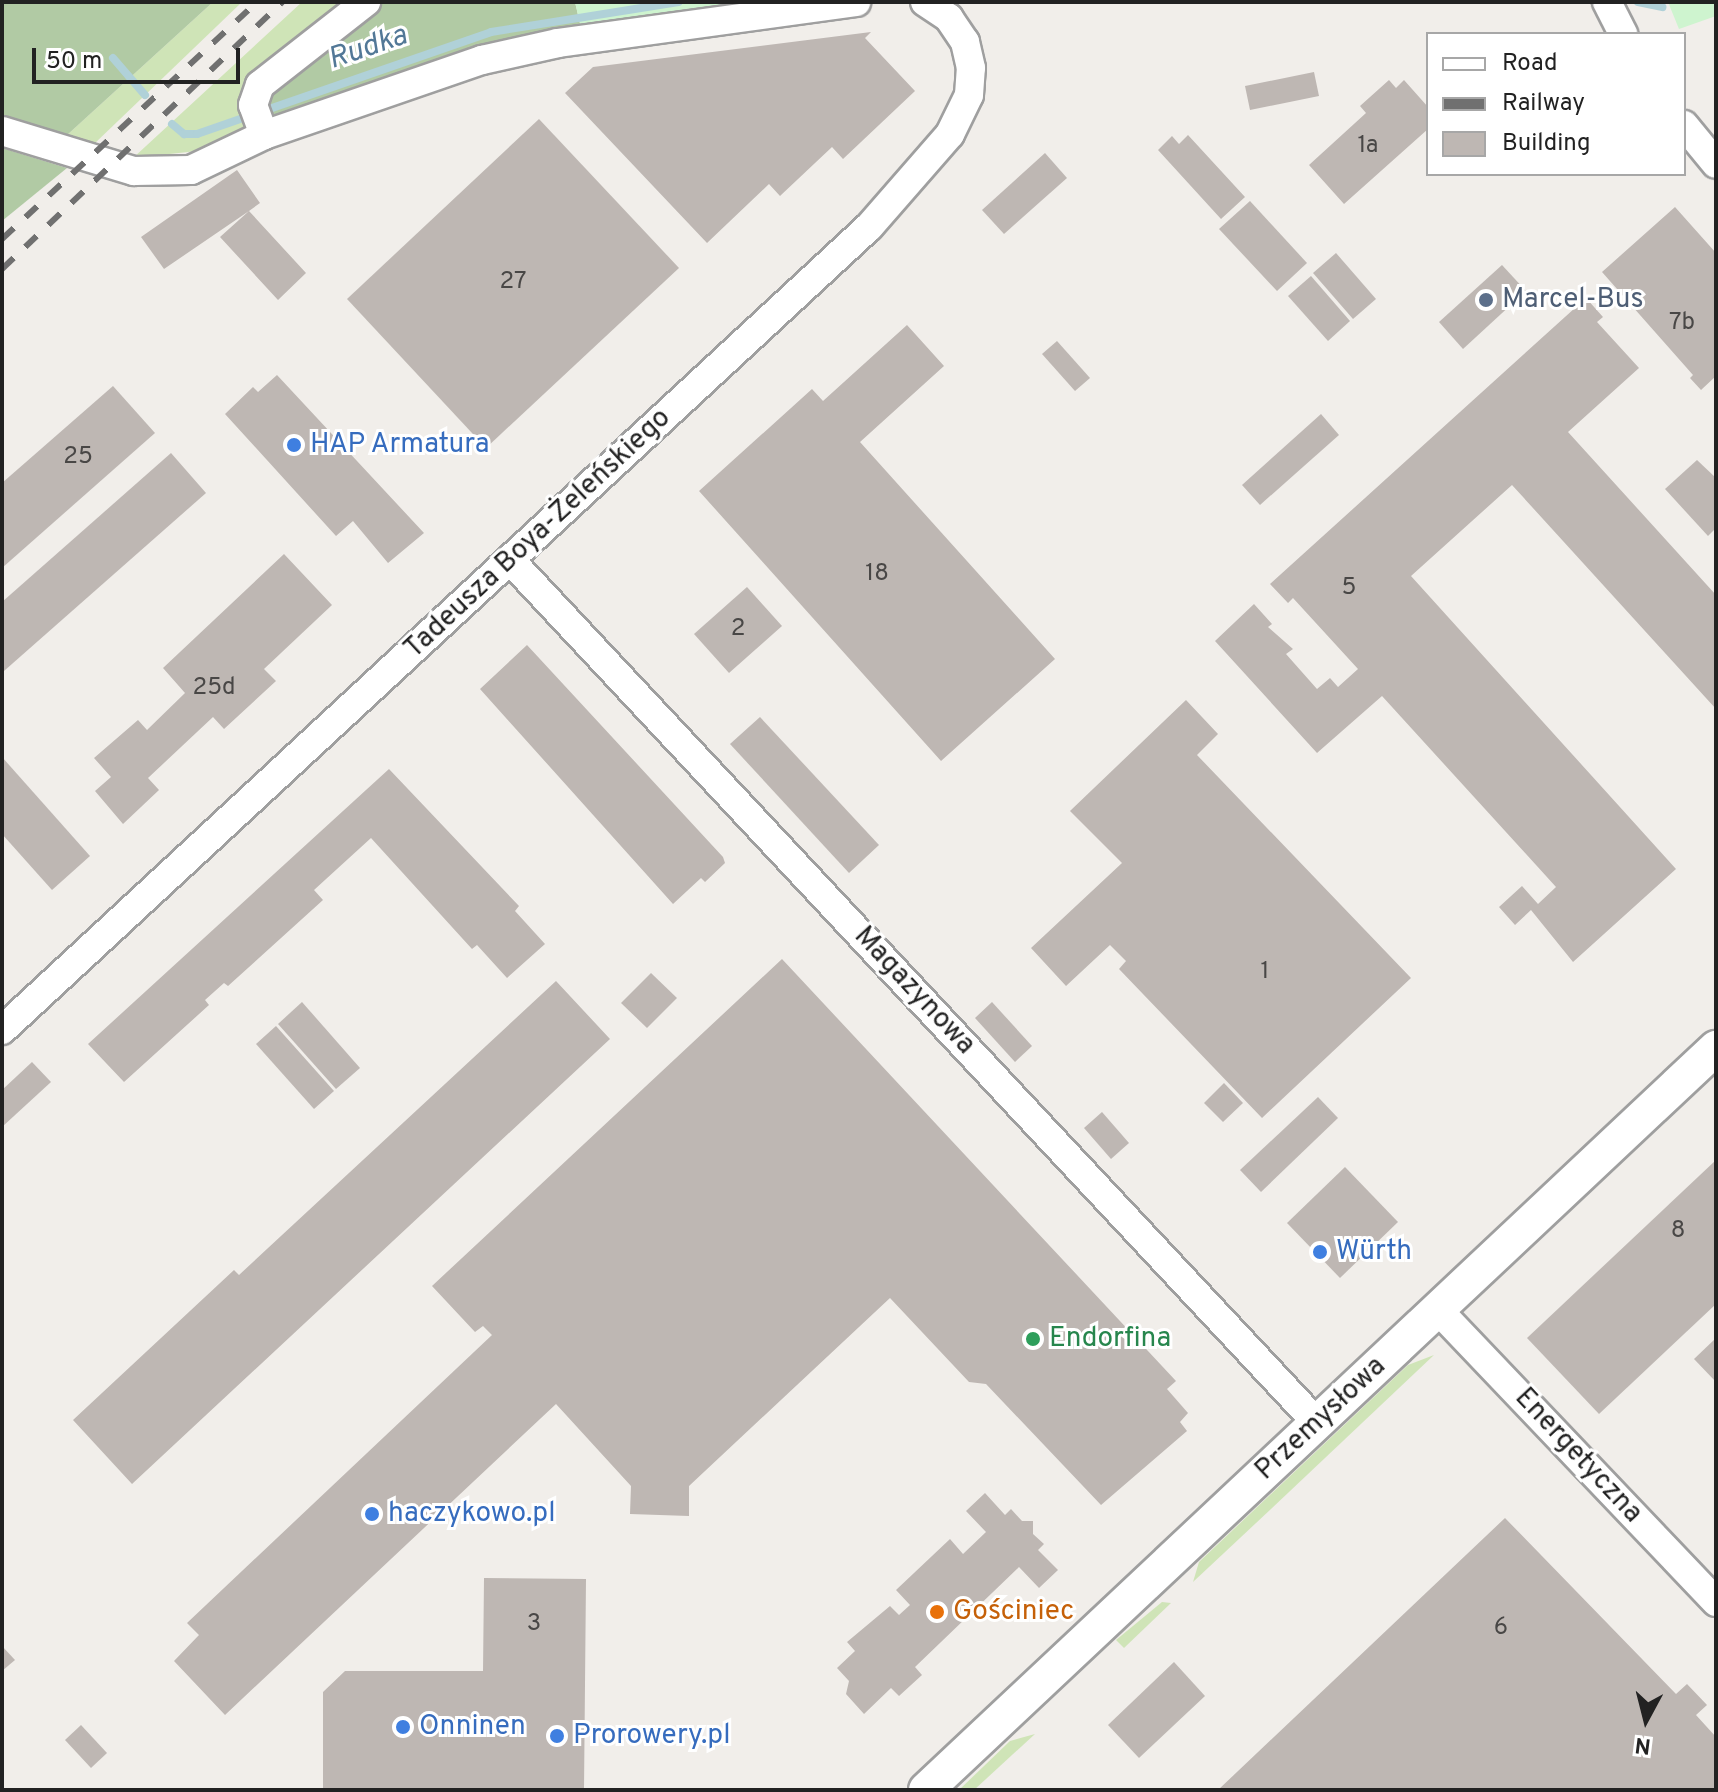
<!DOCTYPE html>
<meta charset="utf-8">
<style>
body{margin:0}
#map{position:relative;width:1718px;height:1792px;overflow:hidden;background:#f1eeea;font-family:Overpass,sans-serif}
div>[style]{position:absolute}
.grass>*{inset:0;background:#cfe4b7}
.forest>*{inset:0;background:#b1caa4}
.park>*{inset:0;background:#cef4cf}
.stream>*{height:8px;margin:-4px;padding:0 4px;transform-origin:4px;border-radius:4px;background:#b0d1d8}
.building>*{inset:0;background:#beb7b3}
.roads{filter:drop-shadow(2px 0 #9f9f9f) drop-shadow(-2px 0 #9f9f9f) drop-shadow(0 2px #9f9f9f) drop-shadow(0 -2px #9f9f9f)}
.minor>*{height:28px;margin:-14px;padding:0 14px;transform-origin:14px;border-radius:14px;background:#fff}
.tertiary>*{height:34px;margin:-17px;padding:0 17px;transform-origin:17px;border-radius:17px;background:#fff}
.rail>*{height:6px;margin-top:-3px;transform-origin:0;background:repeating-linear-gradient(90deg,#707070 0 16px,transparent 0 32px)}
.dots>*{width:22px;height:22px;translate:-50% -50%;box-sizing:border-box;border:4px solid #fff;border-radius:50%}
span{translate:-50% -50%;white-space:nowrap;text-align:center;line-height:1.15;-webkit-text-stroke:6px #fff;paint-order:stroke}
.number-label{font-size:24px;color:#494746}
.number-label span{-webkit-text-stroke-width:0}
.service-label{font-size:28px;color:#4e5e75}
.left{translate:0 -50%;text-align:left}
.shop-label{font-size:28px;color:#366cbe}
.street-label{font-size:28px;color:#222}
.leisure-label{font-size:28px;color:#27864d}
.food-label{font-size:28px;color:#c56008}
.water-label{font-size:30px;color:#527897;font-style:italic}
.frame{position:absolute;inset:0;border:4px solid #222;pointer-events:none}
.legend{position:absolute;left:1426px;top:32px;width:260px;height:144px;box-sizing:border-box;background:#fff;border:2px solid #a7a7a7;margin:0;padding:10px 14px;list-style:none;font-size:24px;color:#222}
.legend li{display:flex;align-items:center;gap:16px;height:40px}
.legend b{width:40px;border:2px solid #a7a7a7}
.north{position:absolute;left:1606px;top:1680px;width:80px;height:80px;-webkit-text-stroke:6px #fff;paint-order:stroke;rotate:187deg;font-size:22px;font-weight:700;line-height:32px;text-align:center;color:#222}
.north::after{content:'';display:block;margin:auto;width:28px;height:36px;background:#222;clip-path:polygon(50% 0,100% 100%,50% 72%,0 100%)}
.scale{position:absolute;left:32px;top:48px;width:208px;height:36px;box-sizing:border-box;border:4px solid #222;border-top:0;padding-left:10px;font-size:24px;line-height:28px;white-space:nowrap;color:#222;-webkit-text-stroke:6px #fff;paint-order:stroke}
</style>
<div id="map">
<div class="grass">
<i style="clip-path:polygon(213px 2px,242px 2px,93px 145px,66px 136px)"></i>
<i style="clip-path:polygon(302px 2px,351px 2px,312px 29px,250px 130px,197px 151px,133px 158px)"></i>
<i style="clip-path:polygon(1434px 1355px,1271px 1509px,1193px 1582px,1199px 1562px,1306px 1461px,1408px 1365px)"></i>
<i style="clip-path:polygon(1162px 1602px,1171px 1603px,1124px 1648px,1116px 1640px)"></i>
<i style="clip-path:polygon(1035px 1734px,974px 1790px,959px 1790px,1010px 1741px)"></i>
</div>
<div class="forest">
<i style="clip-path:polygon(2px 2px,213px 2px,66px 136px,2px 115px)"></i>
<i style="clip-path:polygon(381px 2px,575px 2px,581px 28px,275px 119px,267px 95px)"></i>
<i style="clip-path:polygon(2px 148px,67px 168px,2px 221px)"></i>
</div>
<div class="park">
<i style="clip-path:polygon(575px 2px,766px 2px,581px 28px)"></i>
<i style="clip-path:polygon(1668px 2px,1716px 2px,1716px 16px,1679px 29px)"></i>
</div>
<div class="stream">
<i style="left:1638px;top:2px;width:25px;rotate:12deg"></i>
<i style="left:113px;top:58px;width:49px;rotate:49.1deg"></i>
<i style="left:172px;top:124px;width:16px;rotate:40deg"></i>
<i style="left:184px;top:134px;width:13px"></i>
<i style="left:197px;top:134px;width:311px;rotate:-19.1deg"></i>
<i style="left:491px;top:32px;width:190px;rotate:-9.1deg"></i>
</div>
<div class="building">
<i style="clip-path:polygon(871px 32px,865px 38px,915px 91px,843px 159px,832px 147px,780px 196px,769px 184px,707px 243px,565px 93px,593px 67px)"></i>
<i style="clip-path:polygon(1314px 72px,1319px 96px,1250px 110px,1245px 86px)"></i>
<i style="clip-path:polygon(1389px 80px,1396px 88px,1404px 80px,1428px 107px,1428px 129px,1344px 204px,1309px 165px,1366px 113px,1360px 106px)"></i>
<i style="clip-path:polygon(539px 119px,679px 268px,486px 448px,347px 299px)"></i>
<i style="clip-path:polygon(1188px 135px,1245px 197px,1221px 219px,1158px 150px,1172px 136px,1179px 144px)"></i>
<i style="clip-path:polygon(1045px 153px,1067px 178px,1004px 234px,982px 210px)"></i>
<i style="clip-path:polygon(237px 170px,260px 203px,249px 211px,306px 273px,278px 300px,220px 237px,249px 211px,164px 269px,141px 237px)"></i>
<i style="clip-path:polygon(1250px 201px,1307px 263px,1277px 291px,1219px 229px)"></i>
<i style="clip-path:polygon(1675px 207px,1716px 253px,1716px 376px,1701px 390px,1690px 378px,1693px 375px,1602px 272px)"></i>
<i style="clip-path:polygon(1336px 253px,1376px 299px,1353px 319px,1313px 273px)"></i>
<i style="clip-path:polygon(1502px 265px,1526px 291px,1463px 349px,1439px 322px)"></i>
<i style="clip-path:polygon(1311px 276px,1350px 321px,1328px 341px,1288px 296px)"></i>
<i style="clip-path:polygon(1586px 298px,1603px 317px,1597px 322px,1639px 368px,1568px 432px,1716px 595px,1716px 709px,1512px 485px,1411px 576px,1676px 869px,1573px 962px,1531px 910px,1515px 925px,1499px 907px,1522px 886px,1538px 904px,1556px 887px,1382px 696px,1317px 753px,1215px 641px,1254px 604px,1272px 624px,1268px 627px,1293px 649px,1286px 654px,1317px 689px,1330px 678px,1338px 687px,1358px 669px,1293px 598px,1288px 603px,1270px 584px)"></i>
<i style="clip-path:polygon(907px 325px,944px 366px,860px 442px,1055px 659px,941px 761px,699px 491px,812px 389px,823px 401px)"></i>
<i style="clip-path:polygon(1057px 341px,1090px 378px,1075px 391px,1042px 354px)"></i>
<i style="clip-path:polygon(277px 375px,424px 533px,388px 563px,353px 521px,336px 536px,225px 414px,253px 387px,258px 392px)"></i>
<i style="clip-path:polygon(113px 386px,155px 433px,2px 568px,2px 483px)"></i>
<i style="clip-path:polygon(1321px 414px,1339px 435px,1260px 505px,1242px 485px)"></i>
<i style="clip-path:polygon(171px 453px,206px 493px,4px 671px,2px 602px)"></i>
<i style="clip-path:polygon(1697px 460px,1716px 478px,1716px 528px,1708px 536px,1665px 489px)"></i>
<i style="clip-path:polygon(284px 554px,332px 605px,264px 669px,276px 681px,224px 729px,213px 717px,148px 778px,159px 790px,123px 824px,95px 791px,111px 777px,94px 758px,138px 720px,147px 730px,185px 693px,163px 668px)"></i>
<i style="clip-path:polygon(747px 587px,782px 626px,729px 673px,694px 634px)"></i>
<i style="clip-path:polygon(527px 645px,723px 857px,725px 863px,705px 882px,701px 878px,673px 904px,480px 689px)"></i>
<i style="clip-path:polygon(1186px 700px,1218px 734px,1197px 755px,1411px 978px,1262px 1118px,1119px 969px,1126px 961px,1110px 945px,1066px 986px,1031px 948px,1122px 863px,1070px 811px)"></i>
<i style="clip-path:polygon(760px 717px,879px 845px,849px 873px,730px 744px)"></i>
<i style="clip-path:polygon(2px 757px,90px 856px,52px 890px,2px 834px)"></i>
<i style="clip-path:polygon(389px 769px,519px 906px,515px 911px,545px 944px,507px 978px,477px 945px,472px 949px,371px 838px,314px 890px,323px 900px,228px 986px,224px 983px,205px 1000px,209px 1005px,124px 1082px,88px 1044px)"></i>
<i style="clip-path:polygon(782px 959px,1176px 1381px,1167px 1389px,1188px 1413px,1180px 1422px,1187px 1431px,1101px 1505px,986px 1384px,969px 1382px,890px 1298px,689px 1486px,689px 1516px,630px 1514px,631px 1486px,556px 1404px,225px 1715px,174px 1661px,199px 1635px,187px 1623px,492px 1335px,483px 1326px,475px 1332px,432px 1286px)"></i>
<i style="clip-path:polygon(651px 973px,677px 998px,647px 1028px,621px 1003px)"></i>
<i style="clip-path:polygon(556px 981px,610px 1039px,132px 1484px,73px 1420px,234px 1270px,239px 1275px)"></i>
<i style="clip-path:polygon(302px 1002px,360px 1068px,336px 1089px,278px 1024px)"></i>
<i style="clip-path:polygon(992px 1002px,1032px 1046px,1015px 1062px,975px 1018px)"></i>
<i style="clip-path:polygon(276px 1026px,334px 1091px,314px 1109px,256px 1044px)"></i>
<i style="clip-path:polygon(32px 1062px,51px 1082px,2px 1127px,2px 1090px)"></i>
<i style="clip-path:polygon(1224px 1083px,1243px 1103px,1223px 1122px,1204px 1103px)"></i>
<i style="clip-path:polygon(1318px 1097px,1338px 1118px,1261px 1192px,1240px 1170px)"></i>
<i style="clip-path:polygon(1102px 1112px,1129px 1143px,1111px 1159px,1084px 1128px)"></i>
<i style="clip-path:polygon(1716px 1160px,1716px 1304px,1599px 1414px,1527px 1338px)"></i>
<i style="clip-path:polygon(1345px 1167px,1398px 1222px,1340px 1278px,1287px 1223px)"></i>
<i style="clip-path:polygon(1716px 1338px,1716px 1382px,1694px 1359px)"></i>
<i style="clip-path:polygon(985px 1493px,1005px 1515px,1011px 1509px,1022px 1521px,1033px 1521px,1033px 1534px,1044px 1544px,1038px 1550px,1058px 1570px,1039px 1588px,1019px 1567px,915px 1667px,922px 1675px,899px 1696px,891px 1688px,864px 1714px,846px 1694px,849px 1681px,837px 1668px,855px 1651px,847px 1642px,890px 1606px,899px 1615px,910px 1605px,896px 1590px,950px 1539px,963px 1554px,986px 1532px,966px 1511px)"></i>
<i style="clip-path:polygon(1505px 1518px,1676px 1694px,1687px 1684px,1707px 1705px,1696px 1715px,1716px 1737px,1716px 1790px,1218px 1790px)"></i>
<i style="clip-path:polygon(484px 1578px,586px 1579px,584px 1790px,323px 1790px,323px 1692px,345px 1671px,483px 1671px)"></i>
<i style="clip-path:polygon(2px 1646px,15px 1660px,2px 1671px)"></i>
<i style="clip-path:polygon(1174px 1662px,1205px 1696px,1139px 1758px,1108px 1725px)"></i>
<i style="clip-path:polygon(81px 1725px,107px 1753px,91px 1768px,65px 1740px)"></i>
</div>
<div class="roads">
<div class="minor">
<i style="left:1607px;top:2px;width:36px;rotate:63deg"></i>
<i style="left:1684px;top:125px;width:50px;rotate:50.6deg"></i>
<i style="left:2px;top:131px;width:138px;rotate:16.9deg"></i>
<i style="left:134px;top:171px;width:57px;rotate:-1deg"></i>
<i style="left:191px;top:170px;width:81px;rotate:-25.6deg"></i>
<i style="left:264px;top:135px;width:32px;rotate:-110deg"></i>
<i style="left:253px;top:105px;width:21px;rotate:-71deg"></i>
<i style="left:260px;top:85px;width:135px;rotate:-38.1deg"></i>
<i style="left:264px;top:135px;width:231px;rotate:-19deg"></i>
<i style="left:482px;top:60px;width:78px;rotate:-12.6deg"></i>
<i style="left:558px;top:43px;width:301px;rotate:-7.8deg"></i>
<i style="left:511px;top:561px;width:1180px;rotate:46.92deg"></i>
<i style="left:2px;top:1030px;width:1182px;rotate:-42.81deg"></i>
<i style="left:869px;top:227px;width:123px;rotate:-48.9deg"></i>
<i style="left:950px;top:134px;width:43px;rotate:-64deg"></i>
<i style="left:969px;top:95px;width:27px;rotate:-86deg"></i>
<i style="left:971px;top:68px;width:27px;rotate:-103deg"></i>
<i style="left:965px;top:42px;width:29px;rotate:-124deg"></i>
<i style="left:949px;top:18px;width:29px;rotate:-146deg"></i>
<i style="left:1439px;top:1311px;width:402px;rotate:46.4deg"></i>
</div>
<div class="tertiary">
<i style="left:926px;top:1790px;width:1084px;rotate:-43.21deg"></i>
</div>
</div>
<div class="rail">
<i style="left:2px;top:239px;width:348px;rotate:-42.9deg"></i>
<i style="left:2px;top:269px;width:387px;rotate:-43.6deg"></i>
</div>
<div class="dots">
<i style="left:1486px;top:300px;background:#5c6f8a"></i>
<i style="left:294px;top:445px;background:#3f7fe0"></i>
<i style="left:1320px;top:1252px;background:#3f7fe0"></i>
<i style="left:1033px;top:1339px;background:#2e9e5b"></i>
<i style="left:372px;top:1514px;background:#3f7fe0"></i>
<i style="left:937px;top:1612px;background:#e8710a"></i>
<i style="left:403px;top:1727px;background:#3f7fe0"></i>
<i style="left:557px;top:1736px;background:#3f7fe0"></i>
</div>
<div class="number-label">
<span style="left:1368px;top:147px">1a</span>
<span style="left:513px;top:283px">27</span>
<span style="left:1682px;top:324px">7b</span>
<span style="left:78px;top:458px">25</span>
<span style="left:877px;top:575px">18</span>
<span style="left:1349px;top:589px">5</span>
<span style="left:738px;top:630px">2</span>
<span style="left:214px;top:689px">25d</span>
<span style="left:1265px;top:973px">1</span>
<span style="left:1678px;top:1232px">8</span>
<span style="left:534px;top:1625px">3</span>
<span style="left:1501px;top:1629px">6</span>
</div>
<div class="service-label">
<span class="left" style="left:1502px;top:300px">Marcel-Bus</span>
</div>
<div class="shop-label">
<span class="left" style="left:310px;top:445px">HAP Armatura</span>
<span class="left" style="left:1336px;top:1252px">Würth</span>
<span class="left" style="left:388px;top:1514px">haczykowo.pl</span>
<span class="left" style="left:419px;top:1727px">Onninen</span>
<span class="left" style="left:573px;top:1736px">Prorowery.pl</span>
</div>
<div class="street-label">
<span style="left:538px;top:534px;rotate:-43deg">Tadeusza Boya-Żeleńskiego</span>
<span style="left:914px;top:991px;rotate:47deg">Magazynowa</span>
<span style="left:1321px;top:1419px;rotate:-43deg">Przemysłowa</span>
<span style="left:1578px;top:1456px;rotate:47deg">Energetyczna</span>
</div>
<div class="leisure-label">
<span class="left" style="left:1049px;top:1339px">Endorfina</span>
</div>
<div class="food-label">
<span class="left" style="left:953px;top:1612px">Gościniec</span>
</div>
<div class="water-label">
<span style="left:368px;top:49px;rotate:-19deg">Rudka</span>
</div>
<div class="frame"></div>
<ul class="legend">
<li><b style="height:10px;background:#fff"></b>Road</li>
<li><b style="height:10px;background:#707070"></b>Railway</li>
<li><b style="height:22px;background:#beb7b3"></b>Building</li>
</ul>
<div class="north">N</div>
<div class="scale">50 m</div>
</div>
